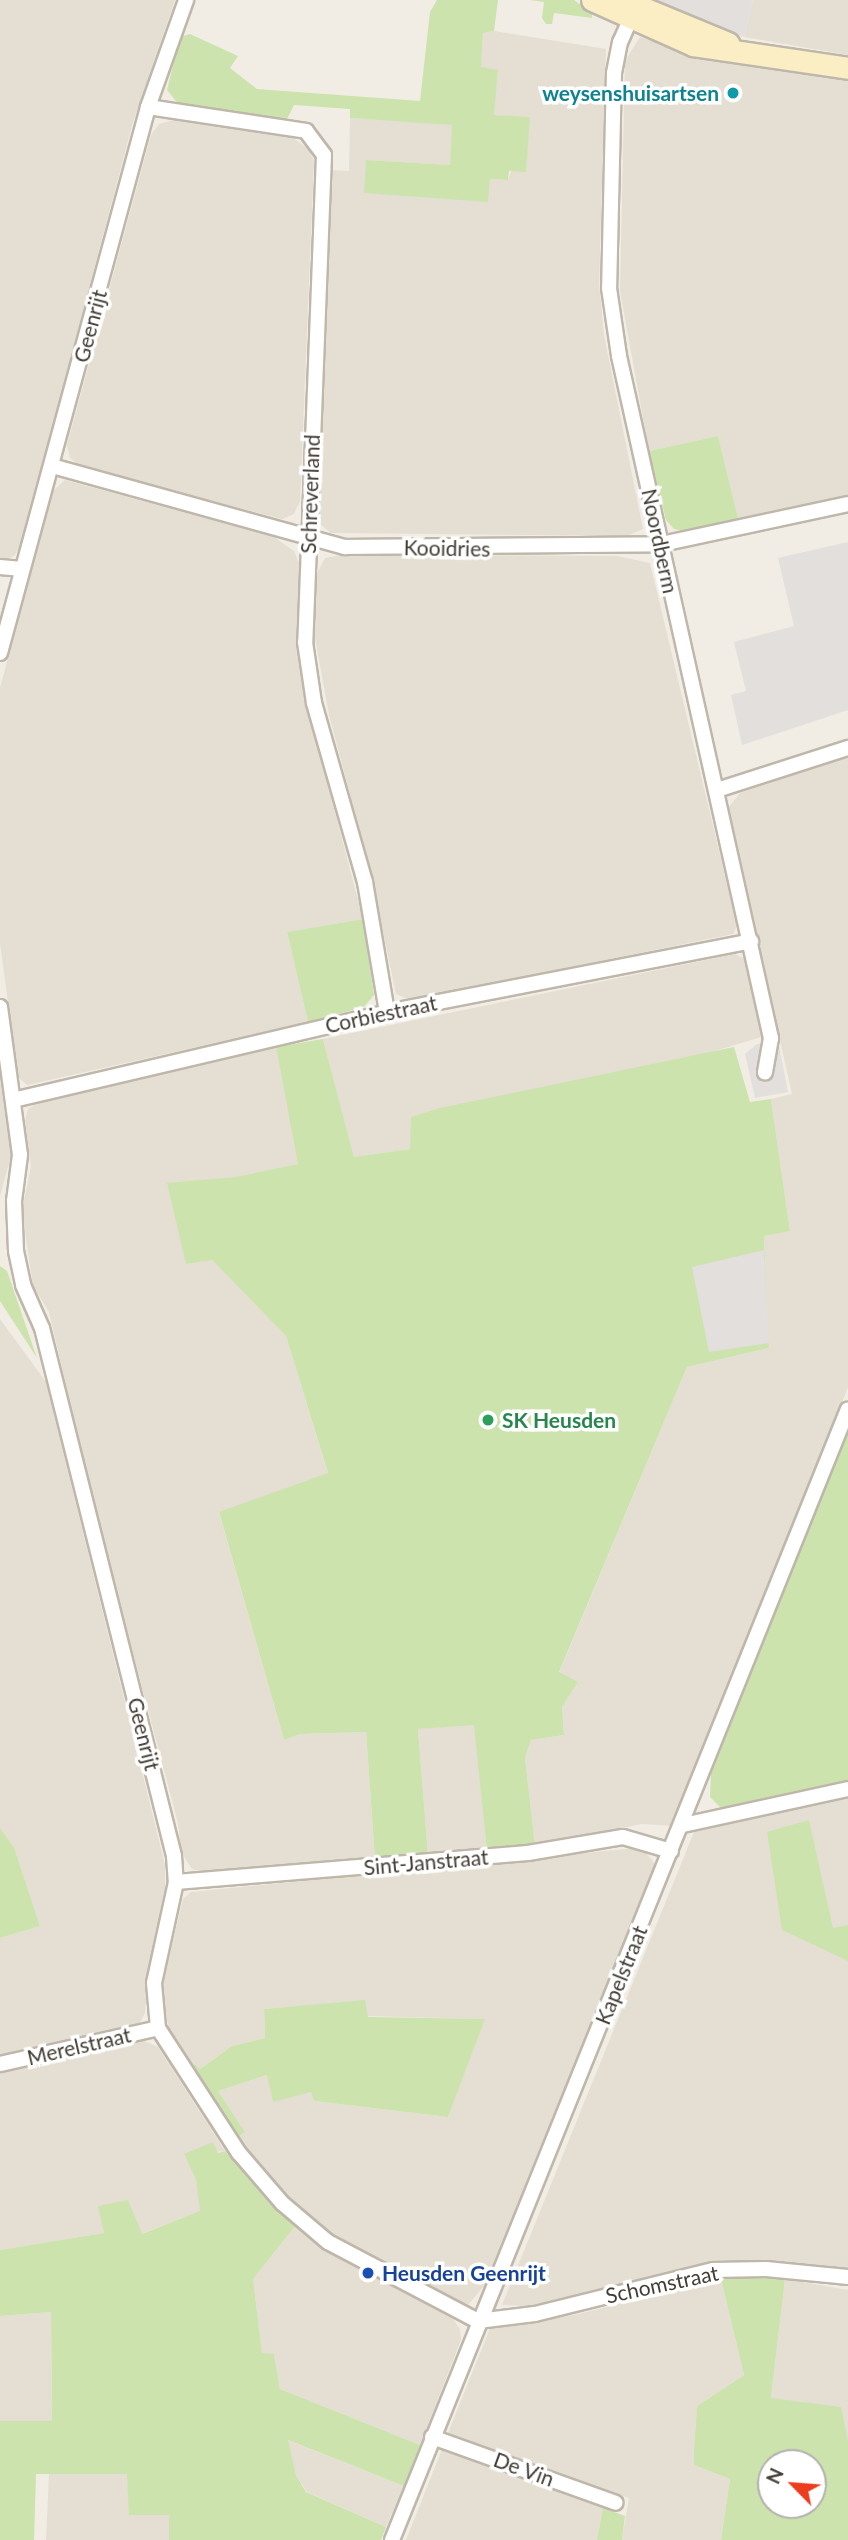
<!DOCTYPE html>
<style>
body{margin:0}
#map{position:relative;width:848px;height:2540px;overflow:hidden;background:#f1ede4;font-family:Lato,sans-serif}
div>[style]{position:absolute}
.residential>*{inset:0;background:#e4dfd2}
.green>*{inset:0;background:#cce3ae}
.parking>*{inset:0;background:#e2dfdc}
.roads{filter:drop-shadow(2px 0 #beb7aa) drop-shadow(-2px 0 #beb7aa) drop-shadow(0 2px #beb7aa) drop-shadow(0 -2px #beb7aa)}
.street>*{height:14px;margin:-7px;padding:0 7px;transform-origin:7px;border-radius:7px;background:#fff}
.secondary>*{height:21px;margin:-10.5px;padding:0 10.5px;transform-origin:10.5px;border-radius:10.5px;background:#fbedc4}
.dots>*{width:19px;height:19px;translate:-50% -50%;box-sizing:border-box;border:4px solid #fff;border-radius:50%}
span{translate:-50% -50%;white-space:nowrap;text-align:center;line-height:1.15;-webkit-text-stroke:7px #fff;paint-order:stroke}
.culture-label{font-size:21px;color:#0d838f;font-weight:700}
.right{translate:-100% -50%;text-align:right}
.street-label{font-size:21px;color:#423d34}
.leisure-label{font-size:21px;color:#27864d;font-weight:700}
.left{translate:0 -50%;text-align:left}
.transit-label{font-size:21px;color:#164399;font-weight:700}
.north{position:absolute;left:757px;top:2449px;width:70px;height:70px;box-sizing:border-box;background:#fff;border:2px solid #b3b1ae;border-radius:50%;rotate:295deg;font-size:19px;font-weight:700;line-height:28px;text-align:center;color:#423d34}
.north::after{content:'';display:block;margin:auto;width:24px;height:32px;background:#ec3d1f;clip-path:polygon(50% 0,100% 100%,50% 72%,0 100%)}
</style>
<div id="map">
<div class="residential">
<i style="clip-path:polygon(0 0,175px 0,133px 122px,21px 546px,14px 556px,4px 560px,0 559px)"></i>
<i style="clip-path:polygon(753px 0,848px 0,848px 55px,744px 37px)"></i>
<i style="clip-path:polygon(494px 31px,606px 49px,599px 283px,604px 335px,643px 529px,627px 536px,331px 533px,319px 523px,316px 509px,330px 170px,349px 171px,350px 118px,453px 124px,450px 165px,366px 160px,487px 202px,489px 179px,508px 180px,530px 118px,493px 115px,498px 71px,481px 67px,483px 33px)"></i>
<i style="clip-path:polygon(640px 37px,711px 58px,848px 81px,848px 496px,739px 522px,718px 436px,649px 451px,620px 291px,625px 61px)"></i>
<i style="clip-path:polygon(174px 120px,288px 134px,308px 149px,314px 161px,300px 501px,294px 514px,282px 519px,80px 466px,70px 458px,67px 445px,151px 135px,159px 124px)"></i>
<i style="clip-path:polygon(65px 480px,274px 537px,294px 551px,299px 563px,301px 657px,308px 709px,363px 919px,287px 932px,308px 1022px,27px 1085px,18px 1077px,0 943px,0 688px,53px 491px)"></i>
<i style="clip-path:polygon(341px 555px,617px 556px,650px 563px,737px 926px,733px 934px,410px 1000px,396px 994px,370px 870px,329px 715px,315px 638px,315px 577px,325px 558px)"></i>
<i style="clip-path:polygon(848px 756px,848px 1387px,674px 1826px,642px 1824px,535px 1845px,525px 1758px,531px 1740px,564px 1735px,562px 1707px,578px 1682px,559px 1673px,687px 1367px,769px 1348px,764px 1236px,790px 1230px,771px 1099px,792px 1094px,728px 808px,740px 793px)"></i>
<i style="clip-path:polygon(735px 954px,747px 960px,765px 1036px,681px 1061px,441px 1108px,410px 1149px,354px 1157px,323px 1039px)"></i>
<i style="clip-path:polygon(276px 1047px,299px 1164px,236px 1177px,167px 1184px,212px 1260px,286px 1336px,328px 1474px,219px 1513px,284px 1740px,300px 1734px,366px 1732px,375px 1859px,204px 1872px,192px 1869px,181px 1852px,178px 1823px,94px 1506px,49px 1312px,33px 1286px,22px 1210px,31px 1167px,25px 1121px,28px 1109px,38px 1103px)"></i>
<i style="clip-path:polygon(0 1078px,11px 1156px,0 1196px)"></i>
<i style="clip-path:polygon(0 1319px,46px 1382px,165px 1865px,165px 1899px,150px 1959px,145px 2013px,139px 2024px,0 2057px,0 1938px,40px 1926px,14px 1847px,0 1828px)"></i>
<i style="clip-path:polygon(475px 1724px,487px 1851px,428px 1855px,418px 1729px)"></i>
<i style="clip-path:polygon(848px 1797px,848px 2268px,721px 2260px,529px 2306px,502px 2305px,694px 1832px)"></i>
<i style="clip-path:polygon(635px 1848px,644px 1850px,655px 1864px,484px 2286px,468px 2305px,395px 2272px,326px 2232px,264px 2172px,238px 2137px,245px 2132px,218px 2091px,267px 2075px,312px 2092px,314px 2101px,448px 2117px,484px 2019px,367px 2016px,364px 2001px,264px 2009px,265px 2038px,232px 2046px,200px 2069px,195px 2064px,191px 2067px,169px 2028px,163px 2005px,164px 1979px,183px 1899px,191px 1892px)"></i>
<i style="clip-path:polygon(142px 2040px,158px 2047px,225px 2151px,184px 2154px,196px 2180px,201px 2211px,141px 2234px,99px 2206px,104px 2233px,0 2250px,0 2073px)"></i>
<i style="clip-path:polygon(296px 2225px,353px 2265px,453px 2319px,460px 2329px,461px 2340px,420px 2445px,280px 2389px,274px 2354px,262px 2354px,253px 2279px)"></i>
<i style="clip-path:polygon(721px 2279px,744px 2375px,697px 2406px,694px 2449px,694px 2465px,730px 2479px,721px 2540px,622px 2540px,629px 2498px,448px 2433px,491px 2326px,574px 2315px)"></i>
<i style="clip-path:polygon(785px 2279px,848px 2290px,848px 2441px,771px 2398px)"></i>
<i style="clip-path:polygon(51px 2312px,52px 2422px,0 2421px,0 2316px)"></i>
<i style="clip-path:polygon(287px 2440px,404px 2486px,386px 2527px,307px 2492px,296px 2475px)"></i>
<i style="clip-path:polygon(442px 2449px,603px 2508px,597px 2540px,406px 2540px)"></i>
<i style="clip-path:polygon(49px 2474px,128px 2474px,169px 2515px,169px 2540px,46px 2540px)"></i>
</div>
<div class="green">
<i style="clip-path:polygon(437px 0,498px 0,494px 31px,483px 33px,481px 67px,498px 70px,494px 115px,530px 117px,526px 172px,509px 171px,508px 180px,490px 179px,488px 202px,364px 193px,366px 160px,450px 165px,452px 125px,350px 118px,350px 109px,294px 105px,287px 119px,180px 106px,167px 90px,180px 37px,190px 34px,238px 56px,230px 68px,257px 89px,420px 101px,430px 12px)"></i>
<i style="clip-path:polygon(530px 0,574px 0,592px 13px,592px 18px,554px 13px,552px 24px,546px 24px,542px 18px,544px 2px)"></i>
<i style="clip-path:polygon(718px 436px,739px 522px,690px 532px,674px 529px,666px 520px,649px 451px)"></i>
<i style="clip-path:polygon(363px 919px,374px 995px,364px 1007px,308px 1022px,287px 932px)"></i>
<i style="clip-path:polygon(323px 1039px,354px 1157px,410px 1149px,411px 1117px,440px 1108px,734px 1047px,750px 1102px,771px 1099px,790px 1231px,764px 1236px,769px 1348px,687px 1367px,559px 1672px,578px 1682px,562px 1707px,564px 1735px,531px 1740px,525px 1758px,535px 1845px,487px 1851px,474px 1725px,418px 1729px,428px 1855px,375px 1859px,366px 1732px,300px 1734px,284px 1740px,219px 1512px,328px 1473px,286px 1336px,212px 1260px,186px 1264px,167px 1183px,235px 1177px,298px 1164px,276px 1047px)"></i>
<i style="clip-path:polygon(0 1266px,7px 1271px,37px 1358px,0 1301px)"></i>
<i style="clip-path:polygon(848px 1432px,848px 1780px,721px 1808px,710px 1797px,711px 1774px)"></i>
<i style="clip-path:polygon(809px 1820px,833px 1928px,848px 1925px,848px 1961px,782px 1930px,767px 1832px)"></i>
<i style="clip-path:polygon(0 1828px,14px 1847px,40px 1926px,0 1938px)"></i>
<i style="clip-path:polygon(365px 2000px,368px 2017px,485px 2019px,448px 2117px,314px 2101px,311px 2092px,273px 2102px,267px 2075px,218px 2091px,245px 2132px,238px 2137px,191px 2067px,195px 2064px,200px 2069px,232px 2046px,265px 2038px,264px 2009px)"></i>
<i style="clip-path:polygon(213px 2142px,218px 2153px,225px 2151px,270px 2204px,296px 2225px,253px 2279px,262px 2353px,274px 2354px,280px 2389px,420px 2445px,404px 2486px,288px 2440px,296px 2475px,306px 2492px,386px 2527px,381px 2540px,169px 2540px,169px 2515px,129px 2515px,127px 2474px,36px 2474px,34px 2540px,0 2540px,0 2421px,52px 2421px,51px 2312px,0 2316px,0 2250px,104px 2233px,98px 2206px,128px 2200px,142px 2234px,200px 2211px,196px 2180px,184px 2154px)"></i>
<i style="clip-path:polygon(evenodd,741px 2277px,785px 2279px,771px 2398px,841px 2407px,848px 2441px,848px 2540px,721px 2540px,730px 2479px,694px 2465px,694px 2449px,697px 2406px,744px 2375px,721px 2279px,741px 2277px,813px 2463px,813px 2505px,771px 2505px,771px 2463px,813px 2463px)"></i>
<i style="clip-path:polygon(603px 2508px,625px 2516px,622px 2540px,597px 2540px)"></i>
</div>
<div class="parking">
<i style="clip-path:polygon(651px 0,753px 0,744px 37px)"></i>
<i style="clip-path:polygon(848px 542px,848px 710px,742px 745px,731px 695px,746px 691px,734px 642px,794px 626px,778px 558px)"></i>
<i style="clip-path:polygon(778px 1041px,788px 1092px,755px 1098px,745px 1054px,757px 1044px)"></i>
<i style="clip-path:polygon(764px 1250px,769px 1343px,709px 1352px,692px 1267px)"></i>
</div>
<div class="roads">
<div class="street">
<i style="left:634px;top:11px;width:34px;rotate:114deg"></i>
<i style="left:620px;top:42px;width:32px;rotate:101deg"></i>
<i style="left:614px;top:73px;width:215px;rotate:91.3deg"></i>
<i style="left:609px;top:288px;width:69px;rotate:81.6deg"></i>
<i style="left:619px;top:356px;width:699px;rotate:77.44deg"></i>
<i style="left:771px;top:1038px;width:35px;rotate:100deg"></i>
<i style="left:148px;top:107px;width:160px;rotate:8.6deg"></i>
<i style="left:306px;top:131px;width:30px;rotate:53deg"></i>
<i style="left:324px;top:155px;width:487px;rotate:92.2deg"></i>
<i style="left:305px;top:642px;width:62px;rotate:81.6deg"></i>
<i style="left:314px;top:703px;width:186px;rotate:74.1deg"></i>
<i style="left:365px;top:882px;width:132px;rotate:80.4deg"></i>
<i style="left:52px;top:466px;width:304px;rotate:15.5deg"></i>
<i style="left:345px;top:547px;width:317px;rotate:-0.5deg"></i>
<i style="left:662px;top:544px;width:190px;rotate:-12.1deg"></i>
<i style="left:0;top:567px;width:22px;rotate:5deg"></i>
<i style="left:0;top:653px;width:566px;rotate:-74.83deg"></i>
<i style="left:148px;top:107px;width:114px;rotate:-70.4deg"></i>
<i style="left:717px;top:790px;width:138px;rotate:-17.8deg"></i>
<i style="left:0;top:1007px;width:149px;rotate:82.3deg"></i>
<i style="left:20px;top:1155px;width:46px;rotate:97.4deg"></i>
<i style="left:14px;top:1201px;width:50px;rotate:87.7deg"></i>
<i style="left:16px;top:1251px;width:35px;rotate:78deg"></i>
<i style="left:23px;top:1285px;width:47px;rotate:66.2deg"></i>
<i style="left:42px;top:1328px;width:544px;rotate:75.96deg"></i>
<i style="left:174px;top:1856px;width:26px;rotate:86deg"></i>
<i style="left:176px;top:1882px;width:103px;rotate:102.3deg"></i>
<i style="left:154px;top:1983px;width:45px;rotate:84.9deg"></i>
<i style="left:158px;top:2028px;width:149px;rotate:57.1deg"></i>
<i style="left:239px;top:2153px;width:66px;rotate:49.3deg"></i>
<i style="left:282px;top:2203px;width:60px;rotate:40.3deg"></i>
<i style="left:328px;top:2242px;width:170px;rotate:27.8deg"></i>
<i style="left:13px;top:1100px;width:384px;rotate:-13.2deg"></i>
<i style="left:387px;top:1012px;width:371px;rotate:-11deg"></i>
<i style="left:683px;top:1825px;width:169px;rotate:-12.3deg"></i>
<i style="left:176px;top:1882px;width:353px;rotate:-4.7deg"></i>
<i style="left:528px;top:1853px;width:96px;rotate:-9.6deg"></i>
<i style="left:623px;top:1837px;width:50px;rotate:16.3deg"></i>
<i style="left:0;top:2064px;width:162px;rotate:-12.8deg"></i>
<i style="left:478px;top:2321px;width:57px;rotate:-7deg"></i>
<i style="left:535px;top:2314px;width:183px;rotate:-13.9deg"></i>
<i style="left:713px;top:2270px;width:53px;rotate:-1.1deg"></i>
<i style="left:766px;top:2269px;width:82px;rotate:5.6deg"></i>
<i style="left:432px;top:2437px;width:195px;rotate:19.7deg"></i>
<i style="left:392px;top:2540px;width:1219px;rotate:-68.04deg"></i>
</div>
<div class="secondary">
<i style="left:592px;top:0;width:111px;rotate:24deg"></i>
<i style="left:693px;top:45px;width:157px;rotate:8.4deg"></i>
<i style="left:624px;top:0;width:113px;rotate:22.5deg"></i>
</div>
</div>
<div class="dots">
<i style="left:733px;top:93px;background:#0f9aa8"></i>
<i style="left:488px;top:1420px;background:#2e9e5b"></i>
<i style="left:368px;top:2273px;background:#1a4fb4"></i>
</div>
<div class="culture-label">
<span class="right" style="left:719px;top:93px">weysenshuisartsen</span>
</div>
<div class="street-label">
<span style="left:90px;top:326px;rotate:-75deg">Geenrijt</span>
<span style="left:310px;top:494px;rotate:-88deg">Schreverland</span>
<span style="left:660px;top:541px;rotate:78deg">Noordberm</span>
<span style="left:447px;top:548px;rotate:1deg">Kooidries</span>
<span style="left:381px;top:1014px;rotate:-12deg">Corbiestraat</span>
<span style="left:144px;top:1734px;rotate:76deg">Geenrijt</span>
<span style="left:426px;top:1862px;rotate:-5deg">Sint-Janstraat</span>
<span style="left:621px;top:1975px;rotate:-68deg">Kapelstraat</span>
<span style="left:79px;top:2046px;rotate:-13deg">Merelstraat</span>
<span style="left:662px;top:2284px;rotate:-12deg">Schomstraat</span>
<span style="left:524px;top:2469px;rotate:20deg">De Vin</span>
</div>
<div class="leisure-label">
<span class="left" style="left:502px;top:1420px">SK Heusden</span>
</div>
<div class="transit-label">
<span class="left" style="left:382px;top:2273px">Heusden Geenrijt</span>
</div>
<div class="north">N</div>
</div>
